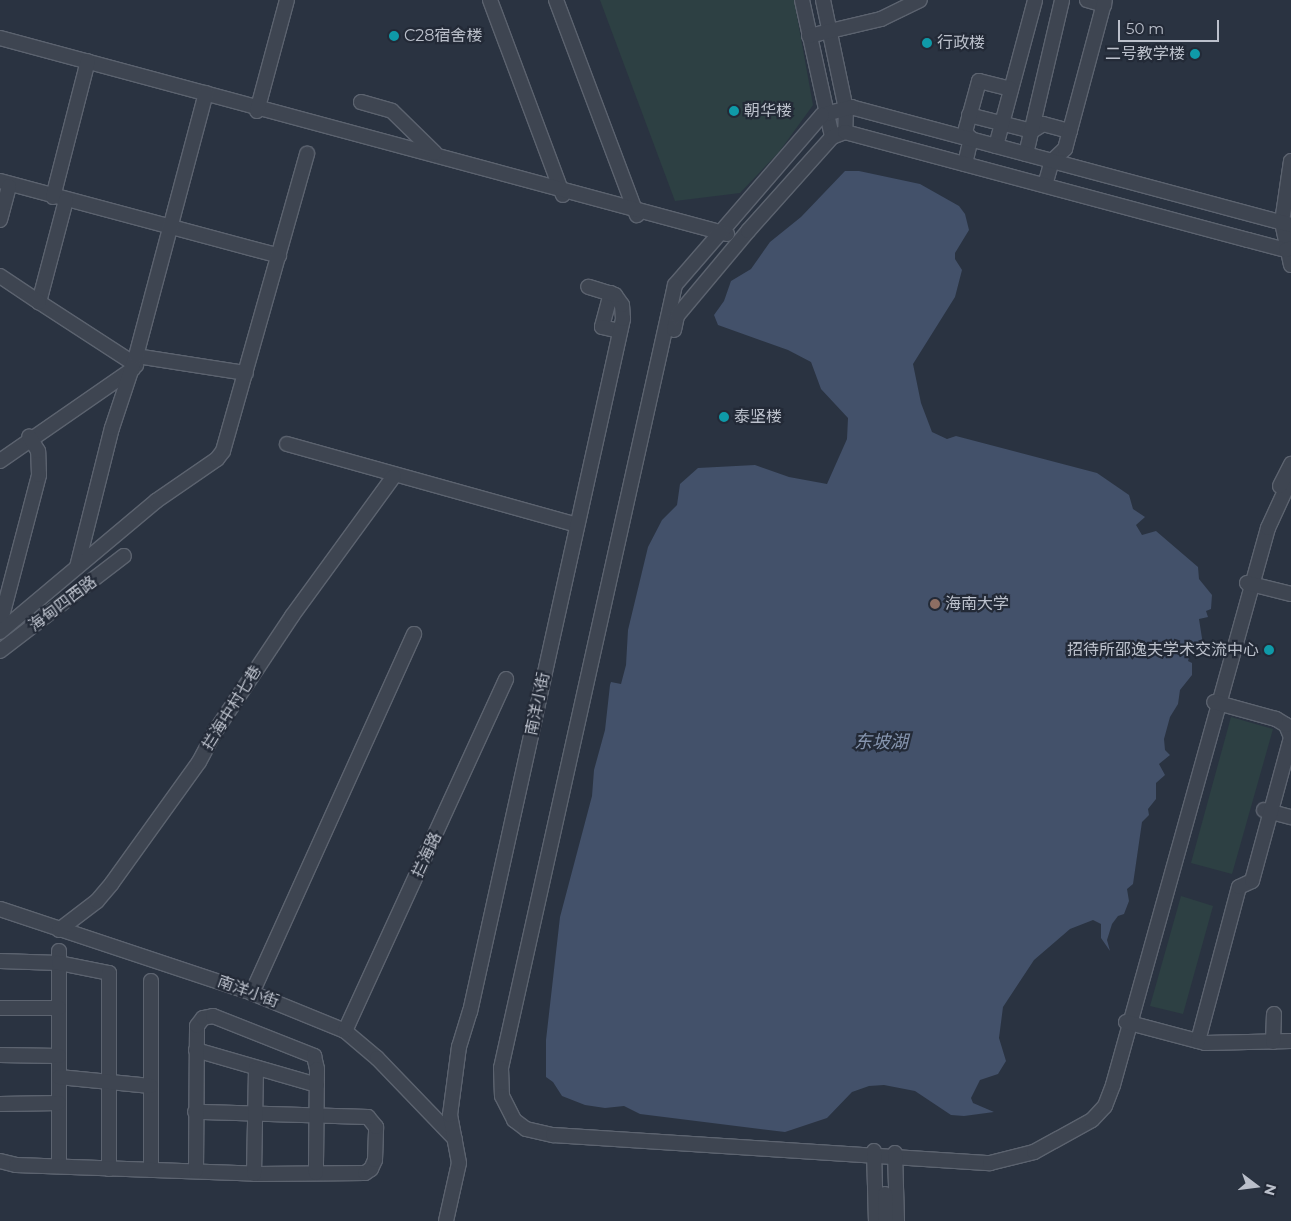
<!DOCTYPE html>
<meta charset="utf-8">
<style>
body{margin:0}
#map{position:relative;width:1291px;height:1221px;overflow:hidden;background:#2a3341;font-family:Montserrat,"Noto Sans SC",sans-serif}
div>[style]{position:absolute}
.green>*{inset:0;background:#2d4043}
.water>*{inset:0;background:#43516a}
.roads{filter:drop-shadow(1px 0 #5c636f) drop-shadow(-1px 0 #5c636f) drop-shadow(0 1px #5c636f) drop-shadow(0 -1px #5c636f)}
.minor>*{height:14px;margin:-7px;padding:0 7px;transform-origin:7px;border-radius:7px;background:#3e4551}
.dots>*{width:14px;height:14px;translate:-50% -50%;box-sizing:border-box;border:2px solid #232a37;border-radius:50%}
span{translate:-50% -50%;white-space:nowrap;text-align:center;line-height:1.15;-webkit-text-stroke:4.5px #232a37;paint-order:stroke}
.poi-label{font-size:16px;color:#bbc0cb}
.left{translate:0 -50%;text-align:left}
.right{translate:-100% -50%;text-align:right}
.street-label{font-size:16px;color:#bbc0cb}
.water-label{font-size:18px;color:#8695af;font-style:italic}
.north{position:absolute;left:1231px;top:1161px;width:50px;height:50px;-webkit-text-stroke:4px #232a37;paint-order:stroke;rotate:105deg;font-size:14px;font-weight:700;line-height:20px;text-align:center;color:#bbc0cb}
.north::after{content:'';display:block;margin:auto;width:18px;height:22px;background:#bbc0cb;clip-path:polygon(50% 0,100% 100%,50% 72%,0 100%)}
.scale{position:absolute;left:1118px;top:20px;width:101px;height:22px;box-sizing:border-box;border:2px solid #bbc0cb;border-top:0;padding-left:6px;font-size:15px;line-height:18px;white-space:nowrap;color:#bbc0cb;-webkit-text-stroke:4px #232a37;paint-order:stroke}
</style>
<div id="map">
<div class="green">
<i style="clip-path:polygon(600px 0,794px 0,813px 105px,779px 152px,740px 193px,675px 201px)"></i>
<i style="clip-path:polygon(1231px 717px,1273px 729px,1232px 874px,1191px 863px)"></i>
<i style="clip-path:polygon(1181px 896px,1213px 906px,1183px 1014px,1150px 1006px)"></i>
</div>
<div class="water">
<i style="clip-path:polygon(845px 171px,859px 171px,920px 184px,959px 206px,965px 214px,969px 230px,955px 253px,955px 259px,962px 270px,955px 297px,913px 364px,921px 403px,932px 432px,947px 439px,956px 436px,1097px 473px,1129px 495px,1133px 509px,1145px 517px,1136px 525px,1142px 535px,1156px 531px,1198px 567px,1199px 579px,1212px 595px,1211px 609px,1206px 611px,1208px 617px,1199px 619px,1204px 651px,1192px 648px,1188px 661px,1192px 663px,1192px 675px,1180px 690px,1178px 704px,1170px 717px,1164px 739px,1165px 750px,1170px 755px,1159px 764px,1165px 775px,1156px 783px,1156px 799px,1148px 809px,1149px 815px,1142px 822px,1133px 884px,1127px 889px,1129px 901px,1124px 914px,1118px 916px,1112px 924px,1107px 940px,1110px 951px,1101px 938px,1101px 924px,1093px 920px,1070px 929px,1034px 960px,1003px 1007px,999px 1038px,1006px 1061px,998px 1074px,980px 1080px,971px 1098px,973px 1103px,994px 1112px,964px 1116px,951px 1115px,915px 1091px,884px 1085px,869px 1086px,852px 1092px,827px 1118px,785px 1132px,640px 1114px,624px 1106px,605px 1108px,585px 1105px,562px 1096px,553px 1082px,546px 1077px,546px 1040px,560px 917px,592px 796px,594px 770px,605px 730px,610px 685px,611px 682px,621px 684px,626px 665px,628px 630px,648px 547px,662px 520px,677px 505px,680px 484px,698px 468px,755px 465px,789px 477px,827px 484px,847px 439px,848px 418px,821px 389px,811px 362px,788px 350px,718px 325px,714px 315px,724px 301px,731px 281px,751px 269px,770px 242px,801px 217px)"></i>
</div>
<div class="roads">
<div class="minor">
<i style="left:490px;top:0;width:208px;rotate:69.5deg"></i>
<i style="left:556px;top:0;width:230px;rotate:69.4deg"></i>
<i style="left:802px;top:0;width:140px;rotate:77.6deg"></i>
<i style="left:823px;top:0;width:111px;rotate:78.1deg"></i>
<i style="left:846px;top:109px;width:23px;rotate:92deg"></i>
<i style="left:1087px;top:0;width:18px;rotate:16deg"></i>
<i style="left:809px;top:36px;width:74px;rotate:-13.3deg"></i>
<i style="left:881px;top:19px;width:43px;rotate:-26deg"></i>
<i style="left:0;top:38px;width:753px;rotate:15.09deg"></i>
<i style="left:361px;top:102px;width:32px;rotate:16deg"></i>
<i style="left:392px;top:111px;width:60px;rotate:44.3deg"></i>
<i style="left:257px;top:111px;width:115px;rotate:-74.9deg"></i>
<i style="left:969px;top:115px;width:65px;rotate:14.3deg"></i>
<i style="left:1032px;top:131px;width:13px;rotate:-32deg"></i>
<i style="left:1043px;top:124px;width:28px;rotate:15deg"></i>
<i style="left:996px;top:146px;width:151px;rotate:-75deg"></i>
<i style="left:1026px;top:154px;width:158px;rotate:-76.8deg"></i>
<i style="left:1291px;top:161px;width:62px;rotate:98.4deg"></i>
<i style="left:1282px;top:222px;width:44px;rotate:78.2deg"></i>
<i style="left:965px;top:164px;width:26px;rotate:-77deg"></i>
<i style="left:971px;top:139px;width:9px;rotate:-131deg"></i>
<i style="left:965px;top:132px;width:53px;rotate:-74.6deg"></i>
<i style="left:979px;top:81px;width:33px;rotate:14deg"></i>
<i style="left:0;top:181px;width:289px;rotate:15deg"></i>
<i style="left:1045px;top:185px;width:25px;rotate:-74deg"></i>
<i style="left:1052px;top:161px;width:18px;rotate:-43deg"></i>
<i style="left:1065px;top:149px;width:154px;rotate:-75deg"></i>
<i style="left:53px;top:197px;width:140px;rotate:-75.6deg"></i>
<i style="left:66px;top:200px;width:106px;rotate:104.8deg"></i>
<i style="left:39px;top:302px;width:116px;rotate:33deg"></i>
<i style="left:0;top:220px;width:35px;rotate:-75deg"></i>
<i style="left:1291px;top:225px;width:455px;rotate:-165deg"></i>
<i style="left:852px;top:107px;width:31px;rotate:165deg"></i>
<i style="left:822px;top:115px;width:155px;rotate:130.8deg"></i>
<i style="left:721px;top:232px;width:70px;rotate:131deg"></i>
<i style="left:675px;top:285px;width:802px;rotate:102.53deg"></i>
<i style="left:501px;top:1068px;width:28px;rotate:88deg"></i>
<i style="left:502px;top:1096px;width:27px;rotate:63deg"></i>
<i style="left:514px;top:1120px;width:15px;rotate:37deg"></i>
<i style="left:526px;top:1129px;width:28px;rotate:13deg"></i>
<i style="left:553px;top:1135px;width:438px;rotate:3.7deg"></i>
<i style="left:990px;top:1163px;width:45px;rotate:-14deg"></i>
<i style="left:1034px;top:1152px;width:66px;rotate:-28.9deg"></i>
<i style="left:1092px;top:1120px;width:19px;rotate:-47deg"></i>
<i style="left:1105px;top:1106px;width:22px;rotate:-69deg"></i>
<i style="left:1113px;top:1085px;width:578px;rotate:-74.45deg"></i>
<i style="left:1268px;top:528px;width:55px;rotate:-65.3deg"></i>
<i style="left:0;top:276px;width:47px;rotate:33.7deg"></i>
<i style="left:611px;top:293px;width:35px;rotate:105deg"></i>
<i style="left:602px;top:327px;width:18px;rotate:13deg"></i>
<i style="left:674px;top:330px;width:14px;rotate:-78deg"></i>
<i style="left:677px;top:316px;width:111px;rotate:-50.1deg"></i>
<i style="left:748px;top:231px;width:126px;rotate:-48.2deg"></i>
<i style="left:832px;top:137px;width:14px;rotate:-21deg"></i>
<i style="left:845px;top:132px;width:417px;rotate:15deg"></i>
<i style="left:1248px;top:240px;width:39px;rotate:15deg"></i>
<i style="left:1286px;top:250px;width:5px;rotate:-22deg"></i>
<i style="left:136px;top:356px;width:111px;rotate:8.8deg"></i>
<i style="left:287px;top:444px;width:301px;rotate:15.6deg"></i>
<i style="left:0;top:461px;width:162px;rotate:-34.7deg"></i>
<i style="left:1280px;top:486px;width:25px;rotate:-63deg"></i>
<i style="left:77px;top:567px;width:143px;rotate:-75.9deg"></i>
<i style="left:112px;top:428px;width:76px;rotate:-71.6deg"></i>
<i style="left:136px;top:356px;width:272px;rotate:-75.1deg"></i>
<i style="left:1247px;top:583px;width:45px;rotate:14deg"></i>
<i style="left:0;top:624px;width:154px;rotate:-75.3deg"></i>
<i style="left:39px;top:475px;width:24px;rotate:-92deg"></i>
<i style="left:38px;top:451px;width:17px;rotate:-121deg"></i>
<i style="left:0;top:632px;width:204px;rotate:-40deg"></i>
<i style="left:156px;top:501px;width:74px;rotate:-34.5deg"></i>
<i style="left:217px;top:459px;width:10px;rotate:-53deg"></i>
<i style="left:223px;top:451px;width:309px;rotate:-74.2deg"></i>
<i style="left:0;top:651px;width:156px;rotate:-37.5deg"></i>
<i style="left:1264px;top:810px;width:28px;rotate:15deg"></i>
<i style="left:0;top:909px;width:260px;rotate:18.4deg"></i>
<i style="left:247px;top:991px;width:106px;rotate:22.2deg"></i>
<i style="left:345px;top:1031px;width:42px;rotate:40.2deg"></i>
<i style="left:377px;top:1058px;width:112px;rotate:46.1deg"></i>
<i style="left:59px;top:930px;width:48px;rotate:-37.3deg"></i>
<i style="left:97px;top:901px;width:23px;rotate:-50deg"></i>
<i style="left:112px;top:883px;width:149px;rotate:-54.3deg"></i>
<i style="left:199px;top:762px;width:40px;rotate:-62deg"></i>
<i style="left:218px;top:727px;width:133px;rotate:-56.3deg"></i>
<i style="left:292px;top:616px;width:173px;rotate:-53.9deg"></i>
<i style="left:59px;top:951px;width:215px;rotate:90deg"></i>
<i style="left:0;top:961px;width:59px;rotate:1.9deg"></i>
<i style="left:59px;top:963px;width:51px;rotate:11.3deg"></i>
<i style="left:109px;top:973px;width:196px;rotate:90deg"></i>
<i style="left:151px;top:981px;width:189px;rotate:90deg"></i>
<i style="left:252px;top:993px;width:394px;rotate:-65.7deg"></i>
<i style="left:0;top:1008px;width:59px"></i>
<i style="left:1126px;top:1022px;width:82px;rotate:14.9deg"></i>
<i style="left:1205px;top:1043px;width:86px;rotate:-1.3deg"></i>
<i style="left:345px;top:1031px;width:387px;rotate:-65.4deg"></i>
<i style="left:1198px;top:1041px;width:159px;rotate:-75.1deg"></i>
<i style="left:1239px;top:887px;width:14px;rotate:-25deg"></i>
<i style="left:1252px;top:881px;width:149px;rotate:-74.8deg"></i>
<i style="left:1291px;top:737px;width:13px;rotate:-113deg"></i>
<i style="left:1286px;top:725px;width:12px;rotate:-149deg"></i>
<i style="left:1276px;top:719px;width:64px;rotate:-164.7deg"></i>
<i style="left:1273px;top:1042px;width:28px;rotate:-88deg"></i>
<i style="left:196px;top:1050px;width:126px;rotate:16.1deg"></i>
<i style="left:0;top:1055px;width:59px;rotate:1deg"></i>
<i style="left:59px;top:1077px;width:92px;rotate:5.6deg"></i>
<i style="left:0;top:1104px;width:59px;rotate:-1deg"></i>
<i style="left:874px;top:1151px;width:70px;rotate:88.4deg"></i>
<i style="left:895px;top:1153px;width:68px;rotate:88.3deg"></i>
<i style="left:0;top:1161px;width:16px;rotate:14deg"></i>
<i style="left:16px;top:1165px;width:242px;rotate:2.1deg"></i>
<i style="left:258px;top:1174px;width:107px;rotate:-0.5deg"></i>
<i style="left:365px;top:1173px;width:7px;rotate:-34deg"></i>
<i style="left:371px;top:1169px;width:10px;rotate:-66deg"></i>
<i style="left:375px;top:1160px;width:33px;rotate:-88deg"></i>
<i style="left:376px;top:1127px;width:13px;rotate:-129deg"></i>
<i style="left:368px;top:1117px;width:173px;rotate:-178.3deg"></i>
<i style="left:196px;top:1171px;width:145px;rotate:-89.6deg"></i>
<i style="left:197px;top:1026px;width:10px;rotate:-53deg"></i>
<i style="left:203px;top:1018px;width:10px;rotate:-11deg"></i>
<i style="left:213px;top:1016px;width:109px;rotate:21.6deg"></i>
<i style="left:314px;top:1056px;width:13px;rotate:77deg"></i>
<i style="left:317px;top:1069px;width:104px;rotate:90.6deg"></i>
<i style="left:254px;top:1174px;width:106px;rotate:-88.9deg"></i>
<i style="left:885px;top:1194px;width:27px;rotate:88deg"></i>
<i style="left:446px;top:1221px;width:59px;rotate:-77.4deg"></i>
<i style="left:459px;top:1163px;width:49px;rotate:-100.6deg"></i>
<i style="left:450px;top:1115px;width:69px;rotate:-82.5deg"></i>
<i style="left:459px;top:1047px;width:37px;rotate:-73deg"></i>
<i style="left:470px;top:1012px;width:710px;rotate:-77.55deg"></i>
<i style="left:623px;top:319px;width:14px;rotate:-94deg"></i>
<i style="left:622px;top:305px;width:12px;rotate:-125deg"></i>
<i style="left:615px;top:295px;width:28px;rotate:-163deg"></i>
</div>
</div>
<div class="dots">
<i style="left:394px;top:36px;background:#0f9aa8"></i>
<i style="left:927px;top:43px;background:#0f9aa8"></i>
<i style="left:1195px;top:54px;background:#0f9aa8"></i>
<i style="left:734px;top:111px;background:#0f9aa8"></i>
<i style="left:724px;top:417px;background:#0f9aa8"></i>
<i style="left:935px;top:604px;background:#8d6e63"></i>
<i style="left:1269px;top:650px;background:#0f9aa8"></i>
</div>
<div class="poi-label">
<span class="left" style="left:404px;top:36px">C28宿舍楼</span>
<span class="left" style="left:937px;top:43px">行政楼</span>
<span class="right" style="left:1185px;top:54px">二号教学楼</span>
<span class="left" style="left:744px;top:111px">朝华楼</span>
<span class="left" style="left:734px;top:417px">泰坚楼</span>
<span class="left" style="left:945px;top:604px">海南大学</span>
<span class="right" style="left:1259px;top:650px">招待所邵逸夫学术交流中心</span>
</div>
<div class="street-label">
<span style="left:63px;top:604px;rotate:-37deg">海甸四西路</span>
<span style="left:538px;top:704px;rotate:-78deg">南洋小街</span>
<span style="left:232px;top:708px;rotate:-58deg">拦海中村七巷</span>
<span style="left:427px;top:855px;rotate:-65deg">拦海路</span>
<span style="left:248px;top:992px;rotate:20deg">南洋小街</span>
</div>
<div class="water-label">
<span style="left:881px;top:742px">东坡湖</span>
</div>
<div class="north">N</div>
<div class="scale">50 m</div>
</div>
